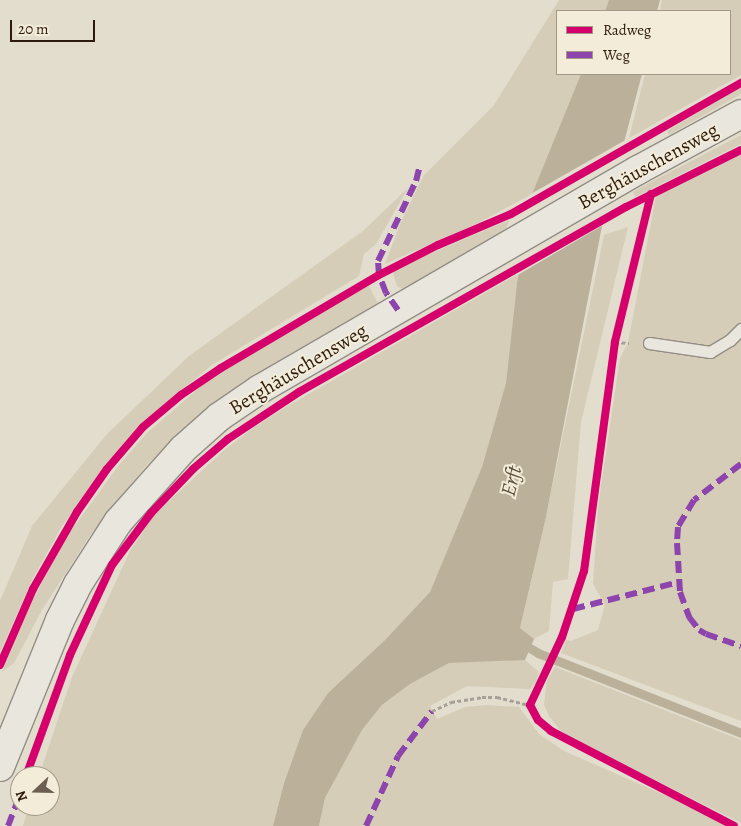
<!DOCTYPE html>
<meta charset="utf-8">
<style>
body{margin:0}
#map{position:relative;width:741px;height:826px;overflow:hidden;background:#e2ddcd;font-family:Alegreya,serif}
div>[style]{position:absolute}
.green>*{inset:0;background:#d5cdb7}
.water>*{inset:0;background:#bbb19b}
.pier>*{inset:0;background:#e2ddcd}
.stream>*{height:9px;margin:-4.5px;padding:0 4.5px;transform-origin:4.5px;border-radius:4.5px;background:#bbb19b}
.path>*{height:3px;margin-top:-1.5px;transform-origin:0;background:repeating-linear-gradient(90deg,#a5a199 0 4px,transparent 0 6.5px)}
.roads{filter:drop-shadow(1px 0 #928d83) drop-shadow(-1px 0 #928d83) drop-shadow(0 1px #928d83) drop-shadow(0 -1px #928d83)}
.lane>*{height:11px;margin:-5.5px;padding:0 5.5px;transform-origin:5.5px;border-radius:5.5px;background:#e9e6de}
.secondary>*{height:28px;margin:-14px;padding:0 14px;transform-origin:14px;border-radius:14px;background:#e9e6de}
.quiet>*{height:6px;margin-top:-3px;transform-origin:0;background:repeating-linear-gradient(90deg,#8e44ad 0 12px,transparent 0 18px)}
.cycleway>*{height:8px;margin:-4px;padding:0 4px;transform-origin:4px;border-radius:4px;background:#d6006c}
span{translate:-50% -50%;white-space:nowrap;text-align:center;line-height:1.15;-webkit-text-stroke:4px #f2ecd9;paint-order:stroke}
.street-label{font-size:20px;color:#2d1a0d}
.water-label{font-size:21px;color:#5f4f3d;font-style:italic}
.legend{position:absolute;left:556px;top:10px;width:175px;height:65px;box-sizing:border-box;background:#f2ecd9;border:1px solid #a39887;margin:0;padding:6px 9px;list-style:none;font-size:15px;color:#2d1a0d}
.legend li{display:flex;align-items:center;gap:10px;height:25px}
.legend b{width:25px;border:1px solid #a39887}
.north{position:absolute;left:10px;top:766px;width:50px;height:50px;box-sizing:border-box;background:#f2ecd9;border:1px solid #a39887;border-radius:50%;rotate:249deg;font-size:14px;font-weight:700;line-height:20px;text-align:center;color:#2d1a0d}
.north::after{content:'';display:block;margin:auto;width:18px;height:22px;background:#6c5e50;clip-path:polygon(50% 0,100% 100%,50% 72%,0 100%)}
.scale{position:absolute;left:10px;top:20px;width:85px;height:22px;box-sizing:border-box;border:2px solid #2d1a0d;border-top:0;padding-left:6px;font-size:15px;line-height:18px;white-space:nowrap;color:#2d1a0d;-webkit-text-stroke:4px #f2ecd9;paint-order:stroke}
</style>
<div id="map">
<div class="green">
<i style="clip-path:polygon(559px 0,609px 0,605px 11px,557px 11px,557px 74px,581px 74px,532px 194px,480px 222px,385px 264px,401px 222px,424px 175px,494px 105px)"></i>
<i style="clip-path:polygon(662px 0,741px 0,741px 75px,629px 138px,645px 74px,730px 74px,730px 11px,660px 11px)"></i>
<i style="clip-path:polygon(741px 87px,741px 94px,669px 135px,667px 131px)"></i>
<i style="clip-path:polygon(741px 135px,741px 144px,635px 197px,633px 192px,645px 185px)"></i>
<i style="clip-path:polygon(741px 154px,741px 721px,561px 653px,566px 640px,571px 641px,598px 630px,605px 605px,593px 584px,598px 506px,620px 358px,628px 343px,656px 196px)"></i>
<i style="clip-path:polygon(408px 188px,376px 244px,364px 254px,359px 276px,212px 365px,148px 418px,125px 442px,62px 526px,33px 578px,0 652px,0 601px,32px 526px,107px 434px,189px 356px,363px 231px)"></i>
<i style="clip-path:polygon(509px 220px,506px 230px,403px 289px,397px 286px,392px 270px)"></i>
<i style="clip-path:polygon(628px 227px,581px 422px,568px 579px,553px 582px,549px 631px,534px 639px,520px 628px,546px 517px,604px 235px)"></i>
<i style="clip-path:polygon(518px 274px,506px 383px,482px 467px,430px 592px,385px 640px,328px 693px,303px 730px,284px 783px,273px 826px,23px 826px,29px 806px,50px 806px,50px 776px,39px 776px,72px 677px,130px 551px,154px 515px,223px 451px,253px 428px,286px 407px)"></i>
<i style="clip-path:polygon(368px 285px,378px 303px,271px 365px,218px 401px,191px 422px,145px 467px,89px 537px,42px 610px,14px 663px,2px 672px,32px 602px,62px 543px,119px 465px,146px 434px,207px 381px,247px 355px)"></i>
<i style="clip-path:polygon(498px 660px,525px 660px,539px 672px,536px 682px,530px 689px,467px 686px,430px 706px,437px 719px,465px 707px,486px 705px,519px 707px,539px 734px,564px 751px,683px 803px,725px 826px,319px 826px,325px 798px,362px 730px,382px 705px,410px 684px,449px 663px)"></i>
<i style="clip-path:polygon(555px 667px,741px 740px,741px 823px,575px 740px,560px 730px,549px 716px,544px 705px,547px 681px)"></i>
</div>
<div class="water">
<i style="clip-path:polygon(609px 0,660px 0,657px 11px,605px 11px)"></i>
<i style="clip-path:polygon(581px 74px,642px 74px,602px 226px,546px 517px,520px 628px,534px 639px,525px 660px,449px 663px,410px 684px,382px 705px,362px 730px,325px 798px,319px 826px,273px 826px,284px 783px,303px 730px,328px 693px,385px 640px,430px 592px,482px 467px,506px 383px,517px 283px,532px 194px)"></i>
</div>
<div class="pier">
<i style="clip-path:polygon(629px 138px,605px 224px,516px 276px,529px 195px)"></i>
</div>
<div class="stream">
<i style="left:520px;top:642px;width:21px;rotate:31deg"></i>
<i style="left:538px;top:653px;width:218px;rotate:21.5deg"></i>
</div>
<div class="path">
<i style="left:615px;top:342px;width:14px;rotate:4deg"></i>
<i style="left:432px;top:711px;width:21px;rotate:-25deg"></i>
<i style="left:451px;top:702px;width:31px;rotate:-9deg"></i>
<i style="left:482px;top:697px;width:15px"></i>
<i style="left:497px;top:697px;width:34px;rotate:14deg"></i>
</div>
<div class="roads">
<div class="lane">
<i style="left:649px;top:343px;width:62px;rotate:8.4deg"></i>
<i style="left:710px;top:352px;width:23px;rotate:-31deg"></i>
<i style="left:730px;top:340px;width:16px;rotate:-45deg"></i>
</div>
<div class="secondary">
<i style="left:0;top:767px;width:159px;rotate:-67.8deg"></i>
<i style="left:60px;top:620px;width:40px;rotate:-63.4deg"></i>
<i style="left:78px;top:584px;width:74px;rotate:-57.2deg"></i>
<i style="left:118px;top:522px;width:98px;rotate:-48.3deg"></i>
<i style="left:183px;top:449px;width:48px;rotate:-41.6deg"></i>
<i style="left:219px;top:417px;width:50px;rotate:-34.3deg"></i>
<i style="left:260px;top:389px;width:437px;rotate:-30.1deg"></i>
<i style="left:638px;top:170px;width:117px;rotate:-28.5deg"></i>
</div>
</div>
<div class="quiet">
<i style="left:398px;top:310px;width:21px;rotate:-125deg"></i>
<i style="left:386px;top:293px;width:19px;rotate:-111deg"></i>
<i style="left:379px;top:275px;width:14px;rotate:-94deg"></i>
<i style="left:378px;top:261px;width:89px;rotate:-64.6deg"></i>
<i style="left:416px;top:181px;width:16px;rotate:-76deg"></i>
<i style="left:741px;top:464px;width:59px;rotate:142.5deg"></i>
<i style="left:694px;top:500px;width:31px;rotate:121deg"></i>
<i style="left:678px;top:527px;width:16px;rotate:94deg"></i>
<i style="left:677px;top:543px;width:49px;rotate:86.5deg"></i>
<i style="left:680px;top:592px;width:27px;rotate:70deg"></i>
<i style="left:689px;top:617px;width:16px;rotate:52deg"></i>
<i style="left:699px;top:630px;width:8px;rotate:30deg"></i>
<i style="left:706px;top:634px;width:37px;rotate:19deg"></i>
<i style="left:573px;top:609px;width:109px;rotate:-14.3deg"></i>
<i style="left:8px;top:826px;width:34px;rotate:-69deg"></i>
<i style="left:366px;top:826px;width:77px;rotate:-65.4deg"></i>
<i style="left:398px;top:756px;width:56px;rotate:-52.9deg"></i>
</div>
<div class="cycleway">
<i style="left:651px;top:194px;width:152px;rotate:103.7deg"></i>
<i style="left:615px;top:342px;width:231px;rotate:97.7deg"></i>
<i style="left:584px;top:571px;width:70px;rotate:108.4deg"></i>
<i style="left:562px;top:637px;width:75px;rotate:115.2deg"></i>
<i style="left:530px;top:705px;width:17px;rotate:62deg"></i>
<i style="left:538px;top:720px;width:17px;rotate:40deg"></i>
<i style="left:551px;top:731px;width:206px;rotate:27.4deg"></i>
<i style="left:0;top:665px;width:83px;rotate:-66.5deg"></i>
<i style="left:33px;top:589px;width:89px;rotate:-60.3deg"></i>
<i style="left:77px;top:512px;width:52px;rotate:-55.1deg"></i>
<i style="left:107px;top:469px;width:55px;rotate:-49.4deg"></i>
<i style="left:143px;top:427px;width:50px;rotate:-40.1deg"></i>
<i style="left:181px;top:395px;width:48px;rotate:-34deg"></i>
<i style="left:221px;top:368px;width:183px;rotate:-30.5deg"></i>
<i style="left:379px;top:275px;width:66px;rotate:-27deg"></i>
<i style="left:438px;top:245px;width:79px;rotate:-23deg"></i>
<i style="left:511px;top:214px;width:265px;rotate:-29.7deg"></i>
<i style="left:26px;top:776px;width:129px;rotate:-70deg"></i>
<i style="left:70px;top:655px;width:99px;rotate:-65deg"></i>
<i style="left:112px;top:565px;width:65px;rotate:-53.1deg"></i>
<i style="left:151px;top:513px;width:61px;rotate:-46.3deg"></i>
<i style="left:193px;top:469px;width:46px;rotate:-40.6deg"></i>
<i style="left:228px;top:439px;width:85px;rotate:-33.5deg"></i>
<i style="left:299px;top:392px;width:376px;rotate:-29.5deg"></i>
<i style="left:626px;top:207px;width:128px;rotate:-26.4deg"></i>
</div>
<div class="street-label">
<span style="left:648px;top:166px;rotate:-29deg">Berghäuschensweg</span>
<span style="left:298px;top:369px;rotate:-31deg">Berghäuschensweg</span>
</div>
<div class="water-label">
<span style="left:511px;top:481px;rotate:-76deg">Erft</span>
</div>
<ul class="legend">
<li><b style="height:6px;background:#d6006c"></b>Radweg</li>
<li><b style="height:6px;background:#8e44ad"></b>Weg</li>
</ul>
<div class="north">N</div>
<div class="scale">20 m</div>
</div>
